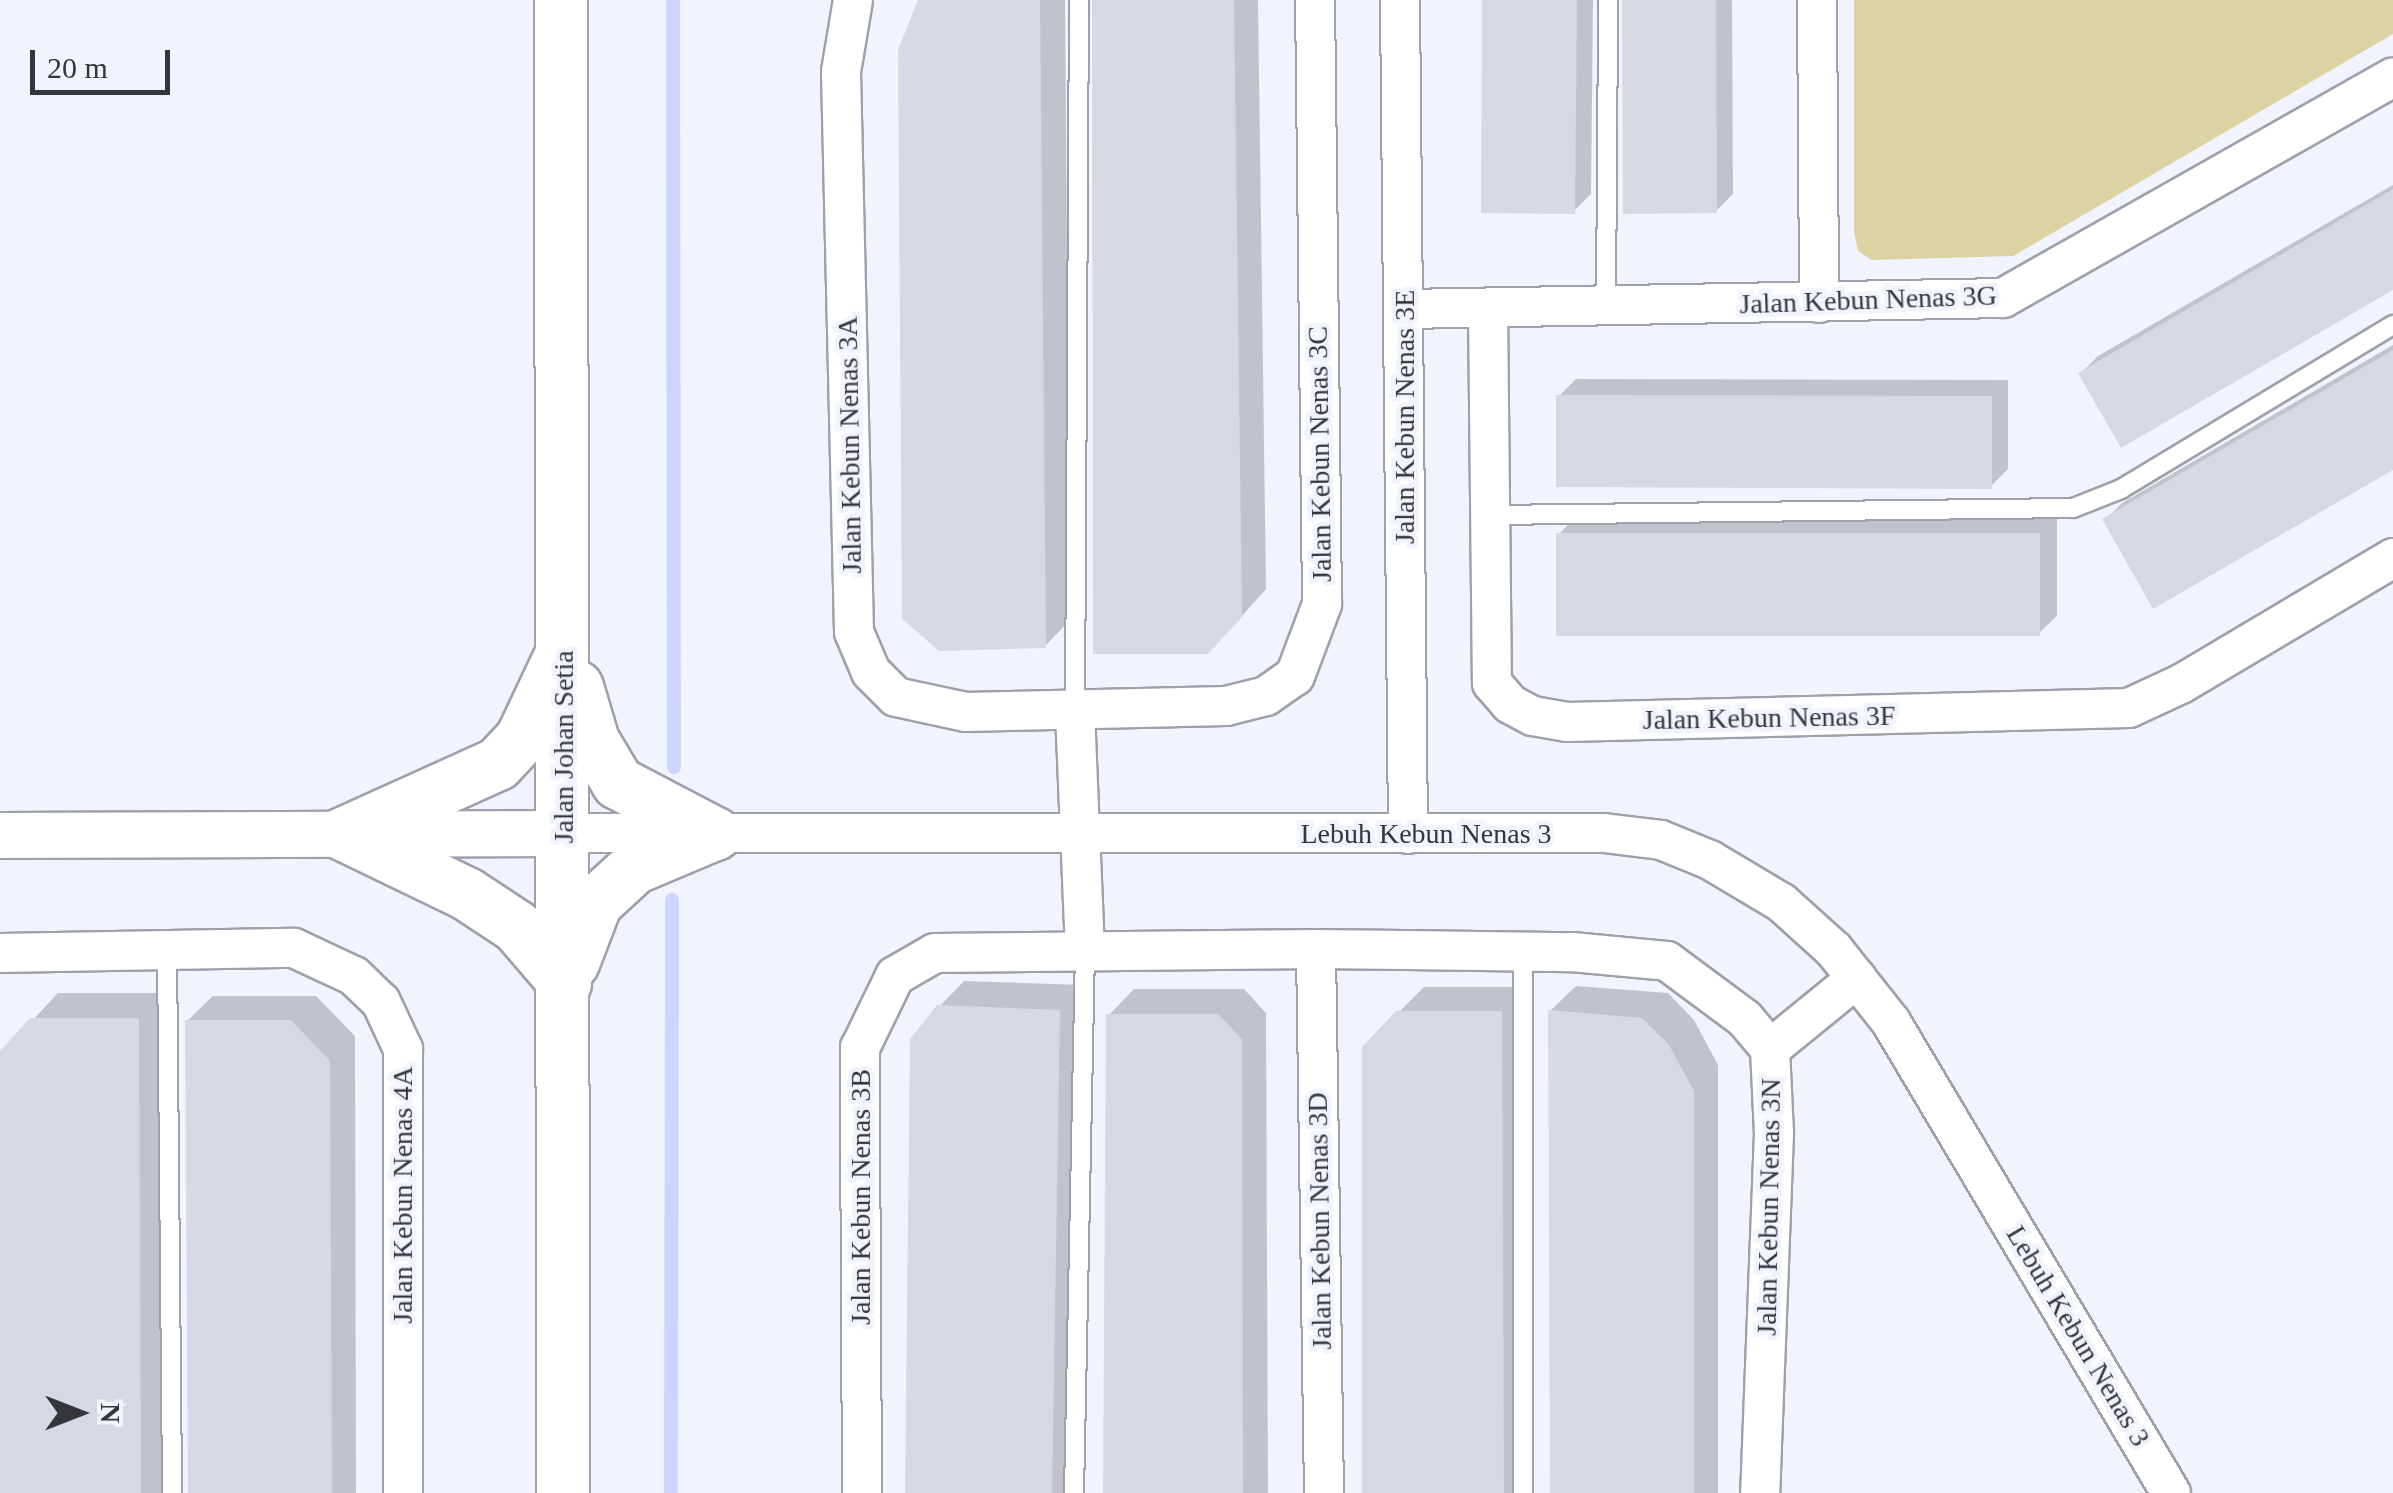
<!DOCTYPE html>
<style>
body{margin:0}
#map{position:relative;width:2393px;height:1493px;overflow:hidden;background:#f1f4ff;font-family:"Times New Roman",serif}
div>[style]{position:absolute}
.green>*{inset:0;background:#dcd2a2}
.shadow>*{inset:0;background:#0003}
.stream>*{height:14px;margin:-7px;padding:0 7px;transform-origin:7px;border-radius:7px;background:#cbd5fe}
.building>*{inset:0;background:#d6d9e3}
.roads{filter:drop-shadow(2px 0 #9ea1ab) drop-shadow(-2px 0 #9ea1ab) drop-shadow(0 2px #9ea1ab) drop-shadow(0 -2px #9ea1ab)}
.service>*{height:18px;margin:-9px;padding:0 9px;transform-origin:9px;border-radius:9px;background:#fff}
.minor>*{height:38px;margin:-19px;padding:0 19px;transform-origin:19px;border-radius:19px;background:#fff}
.tertiary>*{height:45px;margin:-22.5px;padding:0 22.5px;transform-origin:22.5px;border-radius:22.5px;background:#fff}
.secondary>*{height:52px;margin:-26px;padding:0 26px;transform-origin:26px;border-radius:26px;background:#fff}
span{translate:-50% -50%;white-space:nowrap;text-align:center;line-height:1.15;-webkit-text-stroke:9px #f1f4ff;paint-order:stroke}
.street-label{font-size:28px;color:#35363a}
.north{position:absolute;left:30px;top:1363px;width:100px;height:100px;-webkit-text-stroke:8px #f1f4ff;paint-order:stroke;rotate:90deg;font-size:28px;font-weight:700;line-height:40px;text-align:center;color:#35363a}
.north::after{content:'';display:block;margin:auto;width:35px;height:45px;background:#35363a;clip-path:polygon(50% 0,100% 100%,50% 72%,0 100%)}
.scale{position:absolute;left:30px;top:50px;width:140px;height:45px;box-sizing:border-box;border:5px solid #35363a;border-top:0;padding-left:12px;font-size:30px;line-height:35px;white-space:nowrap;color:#35363a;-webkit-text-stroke:8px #f1f4ff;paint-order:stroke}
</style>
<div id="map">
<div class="green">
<i style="clip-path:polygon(1854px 0,2393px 0,2393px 34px,2013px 256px,1872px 260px,1858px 251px,1854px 232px)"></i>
</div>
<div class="shadow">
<i style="clip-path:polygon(921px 0,1065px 0,1070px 620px,1045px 646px)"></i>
<i style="clip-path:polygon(1094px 0,1258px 0,1266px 589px,1233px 626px)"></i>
<i style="clip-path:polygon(1485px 0,1593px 0,1591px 194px,1574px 211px)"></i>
<i style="clip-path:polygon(1624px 0,1732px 0,1733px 194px,1716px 211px)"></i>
<i style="clip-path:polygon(2393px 185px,2393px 287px,2081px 373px,2098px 356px)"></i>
<i style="clip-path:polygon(2393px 345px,2393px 467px,2105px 520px,2122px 503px)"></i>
<i style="clip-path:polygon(1576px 379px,2008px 380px,2008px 469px,1991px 486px,1559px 396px)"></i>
<i style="clip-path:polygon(1576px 517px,2057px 517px,2057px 616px,2039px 633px,1559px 534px)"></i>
<i style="clip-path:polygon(964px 981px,1084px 985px,1077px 1493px,907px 1493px,939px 1007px)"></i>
<i style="clip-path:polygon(1576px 986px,1668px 993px,1694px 1020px,1718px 1065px,1718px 1493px,1550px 1493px,1550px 1011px)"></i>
<i style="clip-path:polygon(1424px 987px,1526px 987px,1528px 1493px,1363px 1493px,1398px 1013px)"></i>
<i style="clip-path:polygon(1134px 989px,1244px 989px,1266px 1013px,1268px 1493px,1105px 1493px,1109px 1015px)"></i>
<i style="clip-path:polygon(58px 993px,163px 993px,166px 1493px,0 1493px,0 1055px)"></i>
<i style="clip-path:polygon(213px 996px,316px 996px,355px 1036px,356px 1493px,190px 1493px,187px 1021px)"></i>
</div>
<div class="stream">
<i style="left:673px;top:0;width:767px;rotate:89.93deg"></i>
<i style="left:671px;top:1493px;width:593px;rotate:-89.9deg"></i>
</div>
<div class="building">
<i style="clip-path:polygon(918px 0,1040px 0,1046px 648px,939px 651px,902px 619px,898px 50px)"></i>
<i style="clip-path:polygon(1092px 0,1234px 0,1242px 617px,1208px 654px,1093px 654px)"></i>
<i style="clip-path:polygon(1482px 0,1577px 0,1575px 214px,1481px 213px)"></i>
<i style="clip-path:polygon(1622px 0,1716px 0,1717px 213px,1623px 214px)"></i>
<i style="clip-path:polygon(2393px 189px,2393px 290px,2121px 448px,2078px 373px)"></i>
<i style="clip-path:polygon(2393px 350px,2393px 470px,2153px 609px,2102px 519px)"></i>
<i style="clip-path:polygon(1556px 395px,1992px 396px,1992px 489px,1556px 487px)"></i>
<i style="clip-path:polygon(1556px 533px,2040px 533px,2040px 636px,1556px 636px)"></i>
<i style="clip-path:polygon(937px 1005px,1060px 1010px,1052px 1493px,905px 1493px,910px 1039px)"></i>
<i style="clip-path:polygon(1548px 1010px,1642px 1018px,1669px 1045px,1694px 1091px,1694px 1493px,1550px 1493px)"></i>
<i style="clip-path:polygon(1396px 1011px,1502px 1011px,1504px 1493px,1362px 1493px,1362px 1047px)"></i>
<i style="clip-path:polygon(1106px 1014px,1218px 1014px,1242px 1039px,1243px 1493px,1103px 1493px)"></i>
<i style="clip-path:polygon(30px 1018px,139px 1018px,141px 1493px,0 1493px,0 1051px)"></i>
<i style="clip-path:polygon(185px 1020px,291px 1020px,330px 1061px,332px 1493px,188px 1493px)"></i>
</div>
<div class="roads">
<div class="service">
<i style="left:1606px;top:304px;width:304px;rotate:-89.6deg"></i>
<i style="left:1492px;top:515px;width:581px;rotate:-0.69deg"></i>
<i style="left:2073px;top:508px;width:52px;rotate:-21.6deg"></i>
<i style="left:2121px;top:489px;width:318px;rotate:-31.1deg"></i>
<i style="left:1075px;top:712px;width:712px;rotate:-89.68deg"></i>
<i style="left:167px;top:948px;width:545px;rotate:89.47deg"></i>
<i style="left:1523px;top:951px;width:542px;rotate:90deg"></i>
<i style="left:1074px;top:1493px;width:543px;rotate:-88.84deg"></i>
</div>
<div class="minor">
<i style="left:853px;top:0;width:73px;rotate:99.5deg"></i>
<i style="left:841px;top:72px;width:560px;rotate:88.67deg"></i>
<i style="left:854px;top:632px;width:43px;rotate:67deg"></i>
<i style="left:871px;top:672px;width:35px;rotate:45deg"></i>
<i style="left:896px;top:697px;width:72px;rotate:12.1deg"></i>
<i style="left:966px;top:712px;width:260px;rotate:-1.3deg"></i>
<i style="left:1226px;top:706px;width:41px;rotate:-14deg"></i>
<i style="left:1266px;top:696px;width:35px;rotate:-35deg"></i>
<i style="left:1295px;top:676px;width:77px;rotate:-69.4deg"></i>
<i style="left:1322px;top:604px;width:604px;rotate:-90.66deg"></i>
<i style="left:1400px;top:0;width:834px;rotate:89.45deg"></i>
<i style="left:1817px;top:0;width:303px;rotate:89.6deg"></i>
<i style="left:1488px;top:308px;width:375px;rotate:89.4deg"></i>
<i style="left:1492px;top:683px;width:28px;rotate:49deg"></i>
<i style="left:1510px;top:704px;width:26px;rotate:28deg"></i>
<i style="left:1533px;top:716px;width:35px;rotate:10deg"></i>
<i style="left:1567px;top:722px;width:562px;rotate:-1.43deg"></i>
<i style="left:2129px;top:708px;width:57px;rotate:-24.8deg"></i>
<i style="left:2181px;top:684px;width:247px;rotate:-30.7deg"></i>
<i style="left:1405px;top:309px;width:598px;rotate:-1.05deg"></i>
<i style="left:2003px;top:298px;width:448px;rotate:-29.5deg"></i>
<i style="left:1075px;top:712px;width:238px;rotate:87.6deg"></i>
<i style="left:563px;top:833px;width:1041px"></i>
<i style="left:1604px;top:833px;width:57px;rotate:7deg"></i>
<i style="left:1661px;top:840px;width:53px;rotate:22.2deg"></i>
<i style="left:1710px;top:860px;width:84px;rotate:30.8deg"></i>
<i style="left:1782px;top:903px;width:70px;rotate:42.1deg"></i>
<i style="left:1834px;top:950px;width:92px;rotate:51.6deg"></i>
<i style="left:1891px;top:1022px;width:548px;rotate:59.27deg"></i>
<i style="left:1316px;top:949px;width:544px;rotate:89.16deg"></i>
<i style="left:0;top:953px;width:294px;rotate:-1deg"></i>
<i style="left:294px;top:948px;width:66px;rotate:25deg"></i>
<i style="left:354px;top:976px;width:37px;rotate:44deg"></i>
<i style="left:381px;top:1002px;width:52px;rotate:64.9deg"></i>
<i style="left:403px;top:1049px;width:444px;rotate:90deg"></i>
<i style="left:1770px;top:1049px;width:112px;rotate:-39.2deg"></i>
<i style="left:862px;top:1493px;width:445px;rotate:-90.3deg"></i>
<i style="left:860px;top:1048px;width:80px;rotate:-64.1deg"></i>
<i style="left:895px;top:976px;width:46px;rotate:-29.9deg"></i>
<i style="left:935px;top:953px;width:381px;rotate:-0.6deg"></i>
<i style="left:1316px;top:949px;width:256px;rotate:0.7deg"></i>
<i style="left:1572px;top:952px;width:95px;rotate:5.4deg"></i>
<i style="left:1667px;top:961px;width:97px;rotate:36.6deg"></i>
<i style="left:1745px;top:1019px;width:39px;rotate:50deg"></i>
<i style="left:1770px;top:1049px;width:84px;rotate:87.3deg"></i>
<i style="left:1774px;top:1133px;width:360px;rotate:92.2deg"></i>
</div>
<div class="tertiary">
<i style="left:0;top:835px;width:563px;rotate:-0.2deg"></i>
</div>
<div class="secondary">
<i style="left:561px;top:0;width:1493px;rotate:89.92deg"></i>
<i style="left:577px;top:687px;width:56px;rotate:73.5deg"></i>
<i style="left:593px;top:741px;width:49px;rotate:59.2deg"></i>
<i style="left:618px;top:783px;width:110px;rotate:27.7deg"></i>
<i style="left:343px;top:834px;width:170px;rotate:-24.3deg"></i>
<i style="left:498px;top:764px;width:35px;rotate:-47deg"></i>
<i style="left:522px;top:738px;width:84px;rotate:-64.7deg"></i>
<i style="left:343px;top:834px;width:138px;rotate:25.8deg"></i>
<i style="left:467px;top:894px;width:60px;rotate:33.4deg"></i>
<i style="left:517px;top:927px;width:74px;rotate:49.4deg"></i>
<i style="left:573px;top:963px;width:64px;rotate:-69deg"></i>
<i style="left:596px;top:903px;width:52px;rotate:-42.6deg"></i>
<i style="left:634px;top:868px;width:88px;rotate:-22.8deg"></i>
</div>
</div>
<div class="street-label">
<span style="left:1868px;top:300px;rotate:-2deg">Jalan Kebun Nenas 3G</span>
<span style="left:1405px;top:417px;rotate:-90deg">Jalan Kebun Nenas 3E</span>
<span style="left:850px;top:445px;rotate:-91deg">Jalan Kebun Nenas 3A</span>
<span style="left:1320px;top:454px;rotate:-91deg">Jalan Kebun Nenas 3C</span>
<span style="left:1769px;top:718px;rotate:-1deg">Jalan Kebun Nenas 3F</span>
<span style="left:564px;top:747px;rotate:-90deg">Jalan Johan Setia</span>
<span style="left:1426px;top:834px">Lebuh Kebun Nenas 3</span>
<span style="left:403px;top:1195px;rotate:-90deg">Jalan Kebun Nenas 4A</span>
<span style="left:861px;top:1197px;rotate:-90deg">Jalan Kebun Nenas 3B</span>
<span style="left:1769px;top:1207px;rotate:-89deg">Jalan Kebun Nenas 3N</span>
<span style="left:1320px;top:1221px;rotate:-91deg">Jalan Kebun Nenas 3D</span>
<span style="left:2078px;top:1336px;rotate:59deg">Lebuh Kebun Nenas 3</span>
</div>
<div class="north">N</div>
<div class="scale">20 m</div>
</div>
